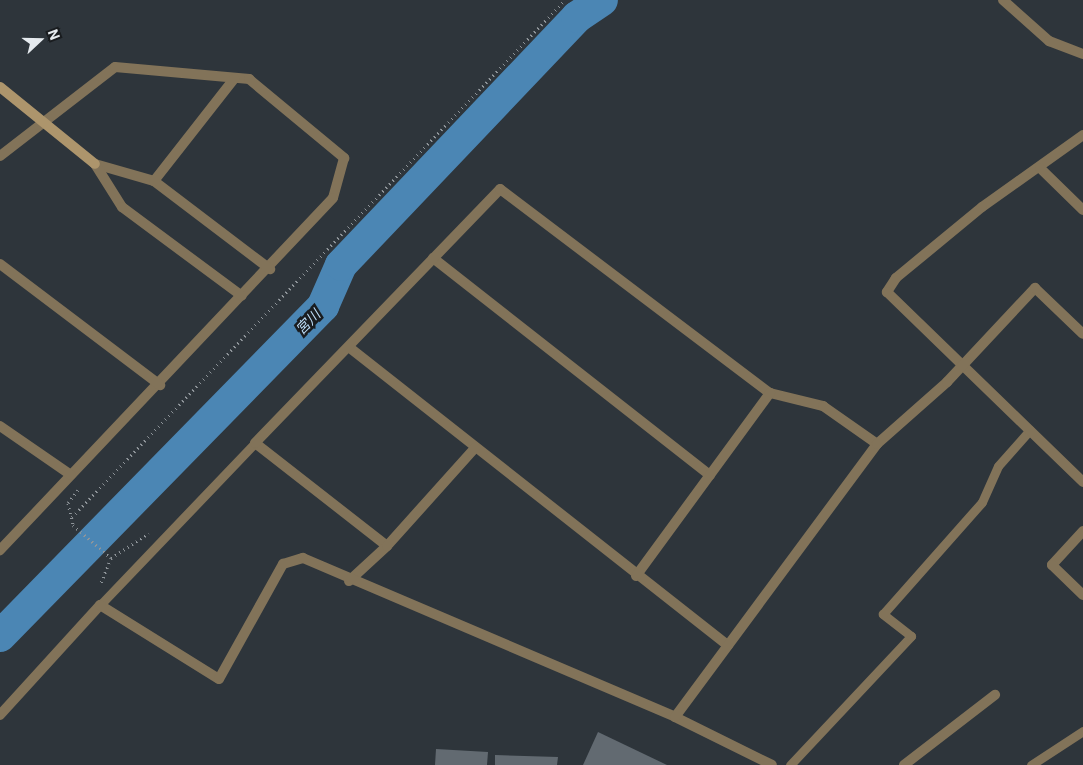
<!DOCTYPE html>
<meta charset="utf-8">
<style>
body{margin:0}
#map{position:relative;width:1083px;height:765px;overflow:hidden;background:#2e353b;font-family:Roboto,"Noto Sans JP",sans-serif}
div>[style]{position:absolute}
.river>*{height:32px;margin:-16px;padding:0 16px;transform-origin:16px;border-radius:16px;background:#4b86b4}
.building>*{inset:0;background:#626a71}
.path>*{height:3px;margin-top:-1.5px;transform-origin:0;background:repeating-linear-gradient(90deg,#8f959a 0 1px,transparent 0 5px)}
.lane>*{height:9px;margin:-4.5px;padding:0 4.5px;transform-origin:4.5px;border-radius:4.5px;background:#827359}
.street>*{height:10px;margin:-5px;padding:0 5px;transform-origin:5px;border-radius:5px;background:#827359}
.secondary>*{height:10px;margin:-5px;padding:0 5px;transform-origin:5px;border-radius:5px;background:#ad956c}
span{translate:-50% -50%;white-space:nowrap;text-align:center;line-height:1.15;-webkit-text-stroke:5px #191c1f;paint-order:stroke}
.water-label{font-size:14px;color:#bcdbf5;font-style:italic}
.north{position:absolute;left:15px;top:15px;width:50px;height:50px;-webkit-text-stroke:4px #191c1f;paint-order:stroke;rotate:69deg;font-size:14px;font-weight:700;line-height:20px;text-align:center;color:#e5eaee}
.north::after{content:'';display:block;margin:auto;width:18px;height:22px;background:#e5eaee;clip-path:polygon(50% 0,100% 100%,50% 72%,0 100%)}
</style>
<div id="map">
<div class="river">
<i style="left:0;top:636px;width:462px;rotate:-45.6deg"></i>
<i style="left:323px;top:306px;width:45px;rotate:-66.3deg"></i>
<i style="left:341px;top:265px;width:342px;rotate:-46.4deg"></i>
<i style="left:577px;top:17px;width:30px;rotate:-34deg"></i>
</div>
<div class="building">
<i style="clip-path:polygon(598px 732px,667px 765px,583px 765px)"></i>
<i style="clip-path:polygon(436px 749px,488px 752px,487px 765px,435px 765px)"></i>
<i style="clip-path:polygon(495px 755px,558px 757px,557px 765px,495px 765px)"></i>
</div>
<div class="path">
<i style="left:78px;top:490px;width:16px;rotate:128deg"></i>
<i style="left:68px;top:503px;width:23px;rotate:77deg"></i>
<i style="left:73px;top:525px;width:50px;rotate:41deg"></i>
<i style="left:111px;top:558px;width:29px;rotate:112deg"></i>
<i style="left:72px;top:517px;width:714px;rotate:-46.36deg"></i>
<i style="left:111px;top:558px;width:45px;rotate:-33.3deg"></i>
</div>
<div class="lane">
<i style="left:100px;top:605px;width:224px;rotate:-46.3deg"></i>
<i style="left:790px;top:765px;width:177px;rotate:-46.8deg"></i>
<i style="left:911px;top:636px;width:36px;rotate:-142deg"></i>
<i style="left:883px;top:614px;width:149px;rotate:-48.5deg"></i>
<i style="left:982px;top:502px;width:39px;rotate:-66deg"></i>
<i style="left:998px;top:466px;width:48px;rotate:-48.4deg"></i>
<i style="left:1031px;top:765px;width:62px;rotate:-33.2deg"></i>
</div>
<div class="street">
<i style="left:1003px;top:0;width:62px;rotate:41.7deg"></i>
<i style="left:1049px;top:41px;width:36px;rotate:21deg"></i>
<i style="left:1083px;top:135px;width:124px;rotate:144.5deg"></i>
<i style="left:982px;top:207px;width:112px;rotate:140.5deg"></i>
<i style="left:896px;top:278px;width:17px;rotate:123deg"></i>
<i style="left:887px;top:292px;width:273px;rotate:44.1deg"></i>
<i style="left:0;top:156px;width:145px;rotate:-37.7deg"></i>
<i style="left:115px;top:67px;width:135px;rotate:5.1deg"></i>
<i style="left:249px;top:79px;width:124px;rotate:39.7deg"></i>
<i style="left:344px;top:158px;width:41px;rotate:105.4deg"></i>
<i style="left:333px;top:198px;width:485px;rotate:133.4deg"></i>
<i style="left:95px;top:164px;width:61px;rotate:16.1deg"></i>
<i style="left:154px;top:181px;width:146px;rotate:37.2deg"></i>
<i style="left:95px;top:164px;width:51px;rotate:57.9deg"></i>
<i style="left:122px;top:207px;width:149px;rotate:36.6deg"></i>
<i style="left:1040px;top:168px;width:60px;rotate:44.3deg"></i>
<i style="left:154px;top:181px;width:130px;rotate:-51.9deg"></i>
<i style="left:433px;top:258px;width:352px;rotate:38.1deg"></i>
<i style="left:0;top:264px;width:201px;rotate:37.1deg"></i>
<i style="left:350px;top:348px;width:481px;rotate:38.2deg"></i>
<i style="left:0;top:426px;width:86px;rotate:34.6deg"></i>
<i style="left:1083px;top:531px;width:46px;rotate:132.4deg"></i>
<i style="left:1052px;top:565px;width:43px;rotate:44.1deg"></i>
<i style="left:387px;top:546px;width:167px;rotate:-142deg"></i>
<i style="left:255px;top:443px;width:353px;rotate:-46deg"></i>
<i style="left:500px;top:189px;width:338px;rotate:37.1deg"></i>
<i style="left:770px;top:393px;width:55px;rotate:13.8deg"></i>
<i style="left:823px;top:406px;width:66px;rotate:35.1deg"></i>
<i style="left:636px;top:576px;width:227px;rotate:-53.8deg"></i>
<i style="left:349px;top:581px;width:52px;rotate:-42.6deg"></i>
<i style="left:387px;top:546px;width:132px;rotate:-48.1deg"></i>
<i style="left:0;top:715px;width:149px;rotate:-47.7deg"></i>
<i style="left:100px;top:605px;width:140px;rotate:31.9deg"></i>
<i style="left:219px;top:679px;width:132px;rotate:-60.9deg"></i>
<i style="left:283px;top:564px;width:21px;rotate:-17deg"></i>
<i style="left:303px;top:558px;width:405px;rotate:23.1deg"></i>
<i style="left:675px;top:717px;width:108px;rotate:26.3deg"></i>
<i style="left:675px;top:717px;width:340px;rotate:-53.5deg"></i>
<i style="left:877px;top:444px;width:94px;rotate:-41.5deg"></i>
<i style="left:947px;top:382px;width:129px;rotate:-46.9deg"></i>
<i style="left:1035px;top:288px;width:66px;rotate:43.8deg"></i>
<i style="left:904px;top:765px;width:115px;rotate:-37.6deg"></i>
</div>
<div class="secondary">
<i style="left:0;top:87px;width:122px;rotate:39deg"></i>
</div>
<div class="water-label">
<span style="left:308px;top:322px;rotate:-46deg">宮川</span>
</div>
<div class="north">N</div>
</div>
